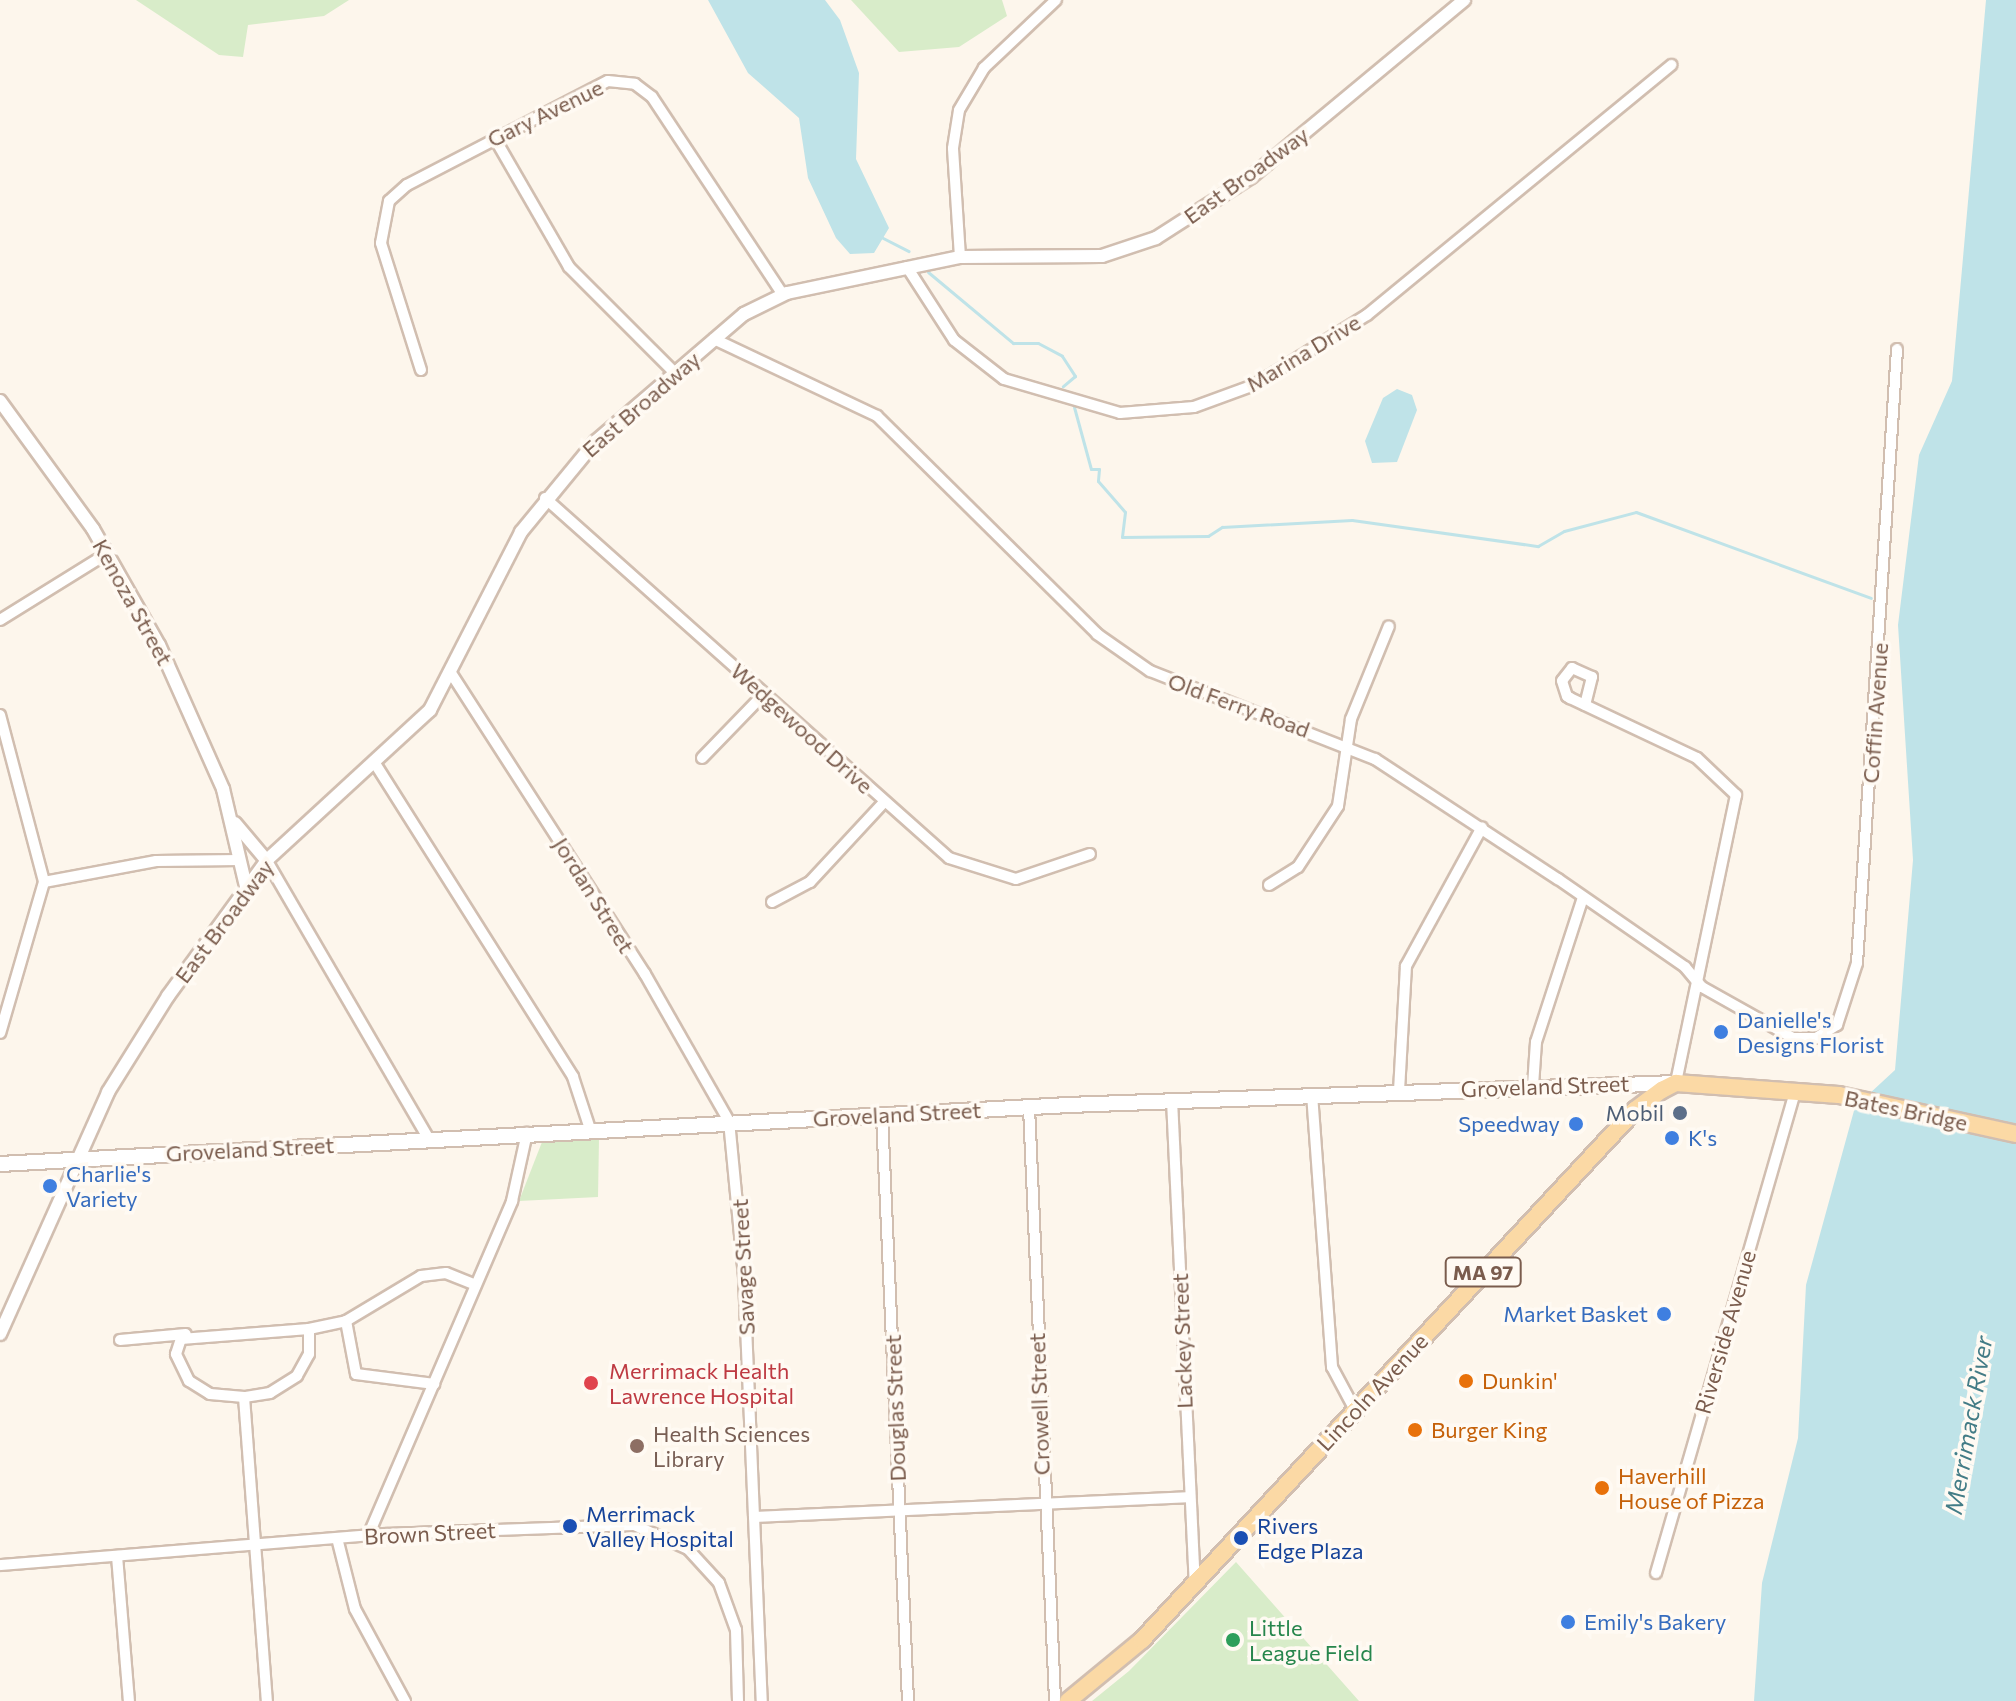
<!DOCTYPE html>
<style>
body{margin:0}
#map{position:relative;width:2016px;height:1701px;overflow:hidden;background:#fdf6ec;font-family:Commissioner,sans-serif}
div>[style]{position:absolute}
.green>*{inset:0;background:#d8ecc9}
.water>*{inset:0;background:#bfe3e8}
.stream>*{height:3px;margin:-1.5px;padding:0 1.5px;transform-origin:1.5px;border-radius:1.5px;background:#bfe3e8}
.roads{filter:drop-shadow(2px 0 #d1beb0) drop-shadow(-2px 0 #d1beb0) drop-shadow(0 2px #d1beb0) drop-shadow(0 -2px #d1beb0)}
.minor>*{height:10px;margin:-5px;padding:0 5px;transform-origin:5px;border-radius:5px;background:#fff}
.tertiary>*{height:12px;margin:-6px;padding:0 6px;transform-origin:6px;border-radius:6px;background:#fff}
.secondary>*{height:14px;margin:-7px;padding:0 7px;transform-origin:7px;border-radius:7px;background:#fff}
.primary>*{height:16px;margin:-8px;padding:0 8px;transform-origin:8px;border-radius:8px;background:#fbd9a5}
.dots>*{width:22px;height:22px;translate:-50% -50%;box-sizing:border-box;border:4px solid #fffaf3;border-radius:50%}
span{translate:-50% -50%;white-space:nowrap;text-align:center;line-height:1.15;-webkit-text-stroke:7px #fffaf3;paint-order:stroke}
.shield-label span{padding:2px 6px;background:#fffaf3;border:2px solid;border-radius:6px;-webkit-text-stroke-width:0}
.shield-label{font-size:20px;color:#7a5c4d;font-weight:700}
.street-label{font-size:22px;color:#7a5c4d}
.shop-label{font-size:22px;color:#366cbe}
.left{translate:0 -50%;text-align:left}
.right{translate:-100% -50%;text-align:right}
.service-label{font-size:22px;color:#4e5e75}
.health-label{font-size:22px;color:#be3a42}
.food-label{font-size:22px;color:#c56008}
.education-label{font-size:22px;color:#785e54}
.transit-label{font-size:22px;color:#164399}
.leisure-label{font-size:22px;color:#27864d}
.water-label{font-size:24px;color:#437c86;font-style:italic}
</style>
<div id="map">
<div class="green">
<i style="clip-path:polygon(136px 0,349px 0,324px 16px,248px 25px,243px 57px,219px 55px)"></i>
<i style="clip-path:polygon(851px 0,1002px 0,1007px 16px,959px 47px,899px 52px)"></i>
<i style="clip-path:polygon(599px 1139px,598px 1197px,519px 1201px,542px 1142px)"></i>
<i style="clip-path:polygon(1236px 1562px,1359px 1701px,1092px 1701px,1129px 1671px)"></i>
</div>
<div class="water">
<i style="clip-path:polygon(708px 0,825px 0,840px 20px,859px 73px,856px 159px,889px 228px,874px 253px,850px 254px,836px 238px,808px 178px,799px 118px,748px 73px)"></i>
<i style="clip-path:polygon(1986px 0,2016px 0,2016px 1701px,1754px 1701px,1762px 1583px,1798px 1438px,1806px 1285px,1855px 1107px,1895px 1070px,1913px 860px,1898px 625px,1919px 455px,1952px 381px)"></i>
<i style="clip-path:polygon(1397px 389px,1412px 395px,1417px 410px,1397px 462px,1372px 463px,1365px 441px,1383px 398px)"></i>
</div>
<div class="stream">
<i style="left:881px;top:237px;width:31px;rotate:27deg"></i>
<i style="left:928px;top:272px;width:111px;rotate:39.9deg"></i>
<i style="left:1013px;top:343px;width:25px"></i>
<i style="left:1038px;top:343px;width:27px;rotate:28deg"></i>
<i style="left:1062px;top:356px;width:24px;rotate:57deg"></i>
<i style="left:1075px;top:376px;width:16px;rotate:140deg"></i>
<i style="left:1074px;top:407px;width:64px;rotate:74.7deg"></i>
<i style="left:1091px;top:469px;width:8px"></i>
<i style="left:1099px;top:469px;width:12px;rotate:95deg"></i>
<i style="left:1098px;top:481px;width:41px;rotate:48.9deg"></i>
<i style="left:1125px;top:512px;width:25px;rotate:97deg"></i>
<i style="left:1122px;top:537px;width:86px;rotate:-0.7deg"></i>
<i style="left:1208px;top:536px;width:17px;rotate:-33deg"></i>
<i style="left:1222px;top:527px;width:130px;rotate:-3.1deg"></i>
<i style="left:1352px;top:520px;width:188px;rotate:8deg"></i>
<i style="left:1538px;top:546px;width:30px;rotate:-30deg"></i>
<i style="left:1564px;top:531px;width:74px;rotate:-14.8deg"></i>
<i style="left:1636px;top:512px;width:250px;rotate:20.1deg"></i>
</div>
<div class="roads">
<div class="minor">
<i style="left:494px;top:137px;width:150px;rotate:60deg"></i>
<i style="left:569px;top:267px;width:150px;rotate:45deg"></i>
<i style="left:960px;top:257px;width:109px;rotate:-93.7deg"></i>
<i style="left:953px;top:148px;width:38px;rotate:-81deg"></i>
<i style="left:959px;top:110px;width:49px;rotate:-59.2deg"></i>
<i style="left:984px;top:68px;width:99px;rotate:-43.4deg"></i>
<i style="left:907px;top:267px;width:87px;rotate:57.2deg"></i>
<i style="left:954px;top:340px;width:63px;rotate:38deg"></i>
<i style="left:1004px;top:379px;width:121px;rotate:16.3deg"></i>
<i style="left:1120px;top:413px;width:74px;rotate:-4.6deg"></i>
<i style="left:1194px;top:407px;width:64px;rotate:-20.1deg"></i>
<i style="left:1254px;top:385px;width:133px;rotate:-31.8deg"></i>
<i style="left:1367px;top:315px;width:394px;rotate:-39.4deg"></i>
<i style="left:714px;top:339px;width:180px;rotate:25.3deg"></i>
<i style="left:877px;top:416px;width:310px;rotate:44.7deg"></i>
<i style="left:1097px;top:634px;width:65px;rotate:34.9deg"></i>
<i style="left:1150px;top:671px;width:242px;rotate:21.4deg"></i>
<i style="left:1375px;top:759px;width:219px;rotate:33.3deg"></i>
<i style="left:1558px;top:879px;width:155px;rotate:34.7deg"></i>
<i style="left:1685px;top:967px;width:26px;rotate:50deg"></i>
<i style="left:1702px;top:987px;width:104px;rotate:29.3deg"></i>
<i style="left:1793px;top:1038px;width:23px"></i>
<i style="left:1816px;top:1038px;width:25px;rotate:-32deg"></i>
<i style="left:1837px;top:1025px;width:65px;rotate:-72.1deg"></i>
<i style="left:1857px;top:963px;width:615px;rotate:-86.27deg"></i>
<i style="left:421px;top:370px;width:133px;rotate:-107.5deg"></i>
<i style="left:381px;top:243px;width:43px;rotate:-79.2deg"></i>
<i style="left:389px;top:201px;width:24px;rotate:-42deg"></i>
<i style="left:407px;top:185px;width:226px;rotate:-27.4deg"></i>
<i style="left:608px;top:81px;width:27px;rotate:6deg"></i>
<i style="left:635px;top:84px;width:21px;rotate:37deg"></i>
<i style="left:652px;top:97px;width:237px;rotate:56.5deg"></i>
<i style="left:545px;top:498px;width:541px;rotate:41.7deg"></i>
<i style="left:949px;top:858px;width:70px;rotate:17.4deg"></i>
<i style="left:1016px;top:879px;width:78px;rotate:-18.7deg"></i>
<i style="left:0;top:620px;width:127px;rotate:-31.8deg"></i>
<i style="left:451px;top:673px;width:358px;rotate:57.2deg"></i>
<i style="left:645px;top:974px;width:169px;rotate:60.3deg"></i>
<i style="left:729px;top:1121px;width:158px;rotate:84.5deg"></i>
<i style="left:744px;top:1278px;width:423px;rotate:87.6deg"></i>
<i style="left:1585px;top:705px;width:29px;rotate:-76deg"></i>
<i style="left:1592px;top:677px;width:22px;rotate:-156deg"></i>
<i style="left:1572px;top:668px;width:16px;rotate:128deg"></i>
<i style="left:1562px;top:681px;width:16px;rotate:72deg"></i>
<i style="left:1567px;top:696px;width:4px;rotate:34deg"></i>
<i style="left:1570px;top:698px;width:140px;rotate:25.3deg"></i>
<i style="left:1697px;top:758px;width:54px;rotate:43.5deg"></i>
<i style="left:1736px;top:795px;width:294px;rotate:101.8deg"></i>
<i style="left:0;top:715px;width:173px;rotate:75.2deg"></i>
<i style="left:44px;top:882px;width:157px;rotate:106.2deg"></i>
<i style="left:702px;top:758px;width:89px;rotate:-45.9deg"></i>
<i style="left:376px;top:765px;width:369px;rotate:57.7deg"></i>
<i style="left:573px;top:1077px;width:55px;rotate:71.9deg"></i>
<i style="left:267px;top:861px;width:322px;rotate:59.8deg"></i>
<i style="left:44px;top:882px;width:114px;rotate:-10.6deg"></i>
<i style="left:156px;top:861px;width:84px;rotate:-0.7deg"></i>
<i style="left:1269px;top:885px;width:34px;rotate:-32deg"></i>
<i style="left:1298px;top:867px;width:73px;rotate:-56.7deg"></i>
<i style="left:1338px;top:806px;width:88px;rotate:-81.5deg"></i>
<i style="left:1351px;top:719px;width:100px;rotate:-67.8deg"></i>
<i style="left:772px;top:902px;width:43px;rotate:-27.8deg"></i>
<i style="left:810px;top:882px;width:109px;rotate:-47.2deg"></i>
<i style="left:1533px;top:1086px;width:44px;rotate:-86.1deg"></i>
<i style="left:1536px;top:1042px;width:152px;rotate:-72deg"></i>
<i style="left:1399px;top:1091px;width:125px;rotate:-86.8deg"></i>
<i style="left:1406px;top:966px;width:158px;rotate:-61.3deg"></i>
<i style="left:1312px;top:1094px;width:274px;rotate:85.8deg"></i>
<i style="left:1332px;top:1367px;width:49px;rotate:61.9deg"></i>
<i style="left:1172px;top:1100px;width:482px;rotate:87.3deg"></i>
<i style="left:1029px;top:1107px;width:595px;rotate:87.49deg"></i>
<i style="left:882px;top:1115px;width:587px;rotate:87.46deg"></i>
<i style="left:346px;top:1321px;width:54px;rotate:79.3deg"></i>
<i style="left:356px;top:1374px;width:79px;rotate:7.3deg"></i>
<i style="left:309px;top:1329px;width:38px;rotate:-12deg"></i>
<i style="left:346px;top:1321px;width:87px;rotate:-31deg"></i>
<i style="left:421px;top:1276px;width:25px;rotate:-7deg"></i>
<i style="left:446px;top:1273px;width:32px;rotate:22deg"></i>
<i style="left:120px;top:1340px;width:66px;rotate:-5.2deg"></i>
<i style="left:244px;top:1397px;width:34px;rotate:-175deg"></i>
<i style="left:210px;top:1394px;width:25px;rotate:-148deg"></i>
<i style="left:189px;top:1381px;width:30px;rotate:-116deg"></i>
<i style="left:176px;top:1354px;width:16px;rotate:-72deg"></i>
<i style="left:181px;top:1339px;width:128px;rotate:-4.5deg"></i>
<i style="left:309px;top:1329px;width:25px;rotate:90deg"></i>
<i style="left:309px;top:1354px;width:25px;rotate:119deg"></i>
<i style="left:297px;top:1376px;width:32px;rotate:148deg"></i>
<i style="left:270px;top:1393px;width:26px;rotate:171deg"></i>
<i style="left:244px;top:1397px;width:305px;rotate:85.7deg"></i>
<i style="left:754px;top:1517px;width:434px;rotate:-2.6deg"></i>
<i style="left:368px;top:1536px;width:365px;rotate:-66.7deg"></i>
<i style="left:512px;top:1201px;width:70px;rotate:-77.6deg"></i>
<i style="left:337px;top:1538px;width:73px;rotate:75.8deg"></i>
<i style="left:355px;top:1609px;width:105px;rotate:61.5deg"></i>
<i style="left:117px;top:1556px;width:145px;rotate:85.3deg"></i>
<i style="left:0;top:1565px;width:387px;rotate:-4.6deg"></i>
<i style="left:386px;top:1534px;width:248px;rotate:-2.1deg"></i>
<i style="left:634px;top:1525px;width:59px;rotate:24deg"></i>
<i style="left:688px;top:1549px;width:46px;rotate:47.6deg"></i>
<i style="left:719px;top:1583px;width:50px;rotate:70.1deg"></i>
<i style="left:736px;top:1630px;width:71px;rotate:88.4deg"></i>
<i style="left:1656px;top:1573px;width:501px;rotate:-73.88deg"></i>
</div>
<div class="tertiary">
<i style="left:0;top:401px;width:158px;rotate:54deg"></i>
<i style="left:93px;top:529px;width:133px;rotate:60.4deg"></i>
<i style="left:159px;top:645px;width:158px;rotate:66deg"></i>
<i style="left:223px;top:789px;width:100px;rotate:76.7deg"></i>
<i style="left:235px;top:823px;width:50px;rotate:49.9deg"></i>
<i style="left:0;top:1334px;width:265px;rotate:-65.9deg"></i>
<i style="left:108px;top:1092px;width:113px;rotate:-58deg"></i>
<i style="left:168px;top:996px;width:170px;rotate:-53.9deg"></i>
<i style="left:268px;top:859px;width:220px;rotate:-42.6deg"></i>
<i style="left:430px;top:710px;width:200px;rotate:-62.9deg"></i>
<i style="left:521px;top:532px;width:117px;rotate:-50.6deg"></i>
<i style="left:595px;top:442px;width:196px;rotate:-40.7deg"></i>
<i style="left:744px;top:314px;width:48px;rotate:-26deg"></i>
<i style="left:787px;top:293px;width:177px;rotate:-11.8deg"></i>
<i style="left:960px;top:257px;width:142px;rotate:-0.4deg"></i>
<i style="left:1102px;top:256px;width:57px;rotate:-18.4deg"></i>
<i style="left:1156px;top:238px;width:113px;rotate:-32.7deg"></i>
<i style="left:1251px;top:177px;width:277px;rotate:-39.7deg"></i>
</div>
<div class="secondary">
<i style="left:0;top:1164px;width:1070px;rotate:-3.16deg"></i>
<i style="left:1068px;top:1105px;width:608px;rotate:-2.07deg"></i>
</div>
<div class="primary">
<i style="left:1068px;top:1701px;width:96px;rotate:-39.5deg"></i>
<i style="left:1142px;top:1640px;width:724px;rotate:-47.07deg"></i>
<i style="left:1635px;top:1110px;width:34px;rotate:-37deg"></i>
<i style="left:1662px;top:1090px;width:16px;rotate:-27deg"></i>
<i style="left:1676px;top:1083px;width:163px;rotate:4.2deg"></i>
<i style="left:1839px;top:1095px;width:181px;rotate:12.4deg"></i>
</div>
</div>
<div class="dots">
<i style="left:1721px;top:1032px;background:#3f7fe0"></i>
<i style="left:1680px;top:1113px;background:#5c6f8a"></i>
<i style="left:1576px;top:1124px;background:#3f7fe0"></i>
<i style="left:1672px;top:1138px;background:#3f7fe0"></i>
<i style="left:50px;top:1186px;background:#3f7fe0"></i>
<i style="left:1664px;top:1314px;background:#3f7fe0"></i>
<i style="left:1466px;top:1381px;background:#e8710a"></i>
<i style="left:591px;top:1383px;background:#e0444e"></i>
<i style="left:1415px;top:1430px;background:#e8710a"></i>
<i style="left:637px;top:1446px;background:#8d6e63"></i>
<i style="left:1602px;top:1488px;background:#e8710a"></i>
<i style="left:570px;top:1526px;background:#1a4fb4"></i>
<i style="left:1241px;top:1538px;background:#1a4fb4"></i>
<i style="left:1568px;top:1622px;background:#3f7fe0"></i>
<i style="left:1233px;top:1640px;background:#2e9e5b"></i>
</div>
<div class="shield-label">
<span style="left:1483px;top:1272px">MA 97</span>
</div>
<div class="street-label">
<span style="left:545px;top:113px;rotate:-26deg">Gary Avenue</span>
<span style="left:1246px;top:175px;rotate:-36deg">East Broadway</span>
<span style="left:1303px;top:353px;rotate:-31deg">Marina Drive</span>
<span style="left:641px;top:404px;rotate:-41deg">East Broadway</span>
<span style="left:133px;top:602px;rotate:61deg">Kenoza Street</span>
<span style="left:1239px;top:705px;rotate:20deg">Old Ferry Road</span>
<span style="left:1875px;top:713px;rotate:-86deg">Coffin Avenue</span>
<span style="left:802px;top:728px;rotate:42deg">Wedgewood Drive</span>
<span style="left:594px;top:895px;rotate:58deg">Jordan Street</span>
<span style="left:224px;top:921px;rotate:-53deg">East Broadway</span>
<span style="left:1545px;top:1086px;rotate:-2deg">Groveland Street</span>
<span style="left:1906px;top:1110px;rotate:12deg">Bates Bridge</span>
<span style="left:897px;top:1114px;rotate:-3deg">Groveland Street</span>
<span style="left:250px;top:1149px;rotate:-3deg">Groveland Street</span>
<span style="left:743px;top:1267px;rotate:-93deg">Savage Street</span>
<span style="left:1725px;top:1332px;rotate:-74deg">Riverside Avenue</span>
<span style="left:1182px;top:1341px;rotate:-92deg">Lackey Street</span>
<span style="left:1372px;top:1392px;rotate:-47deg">Lincoln Avenue</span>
<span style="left:1039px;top:1404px;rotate:-92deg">Crowell Street</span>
<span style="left:895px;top:1408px;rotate:-92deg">Douglas Street</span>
<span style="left:430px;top:1533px;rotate:-3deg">Brown Street</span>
</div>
<div class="shop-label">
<span class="left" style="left:1737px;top:1032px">Danielle's<br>Designs Florist</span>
<span class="right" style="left:1560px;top:1124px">Speedway</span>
<span class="left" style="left:1688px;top:1138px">K's</span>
<span class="left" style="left:66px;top:1186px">Charlie's<br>Variety</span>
<span class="right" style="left:1648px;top:1314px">Market Basket</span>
<span class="left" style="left:1584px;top:1622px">Emily's Bakery</span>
</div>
<div class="service-label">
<span class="right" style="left:1664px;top:1113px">Mobil</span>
</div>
<div class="health-label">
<span class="left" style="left:609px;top:1383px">Merrimack Health<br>Lawrence Hospital</span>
</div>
<div class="food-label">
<span class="left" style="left:1482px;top:1381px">Dunkin'</span>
<span class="left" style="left:1431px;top:1430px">Burger King</span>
<span class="left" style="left:1618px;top:1488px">Haverhill<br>House of Pizza</span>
</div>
<div class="education-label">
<span class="left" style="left:653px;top:1446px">Health Sciences<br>Library</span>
</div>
<div class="transit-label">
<span class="left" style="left:586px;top:1526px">Merrimack<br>Valley Hospital</span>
<span class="left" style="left:1257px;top:1538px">Rivers<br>Edge Plaza</span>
</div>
<div class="leisure-label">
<span class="left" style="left:1249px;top:1640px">Little<br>League Field</span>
</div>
<div class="water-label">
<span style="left:1968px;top:1425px;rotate:-80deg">Merrimack River</span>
</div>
</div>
